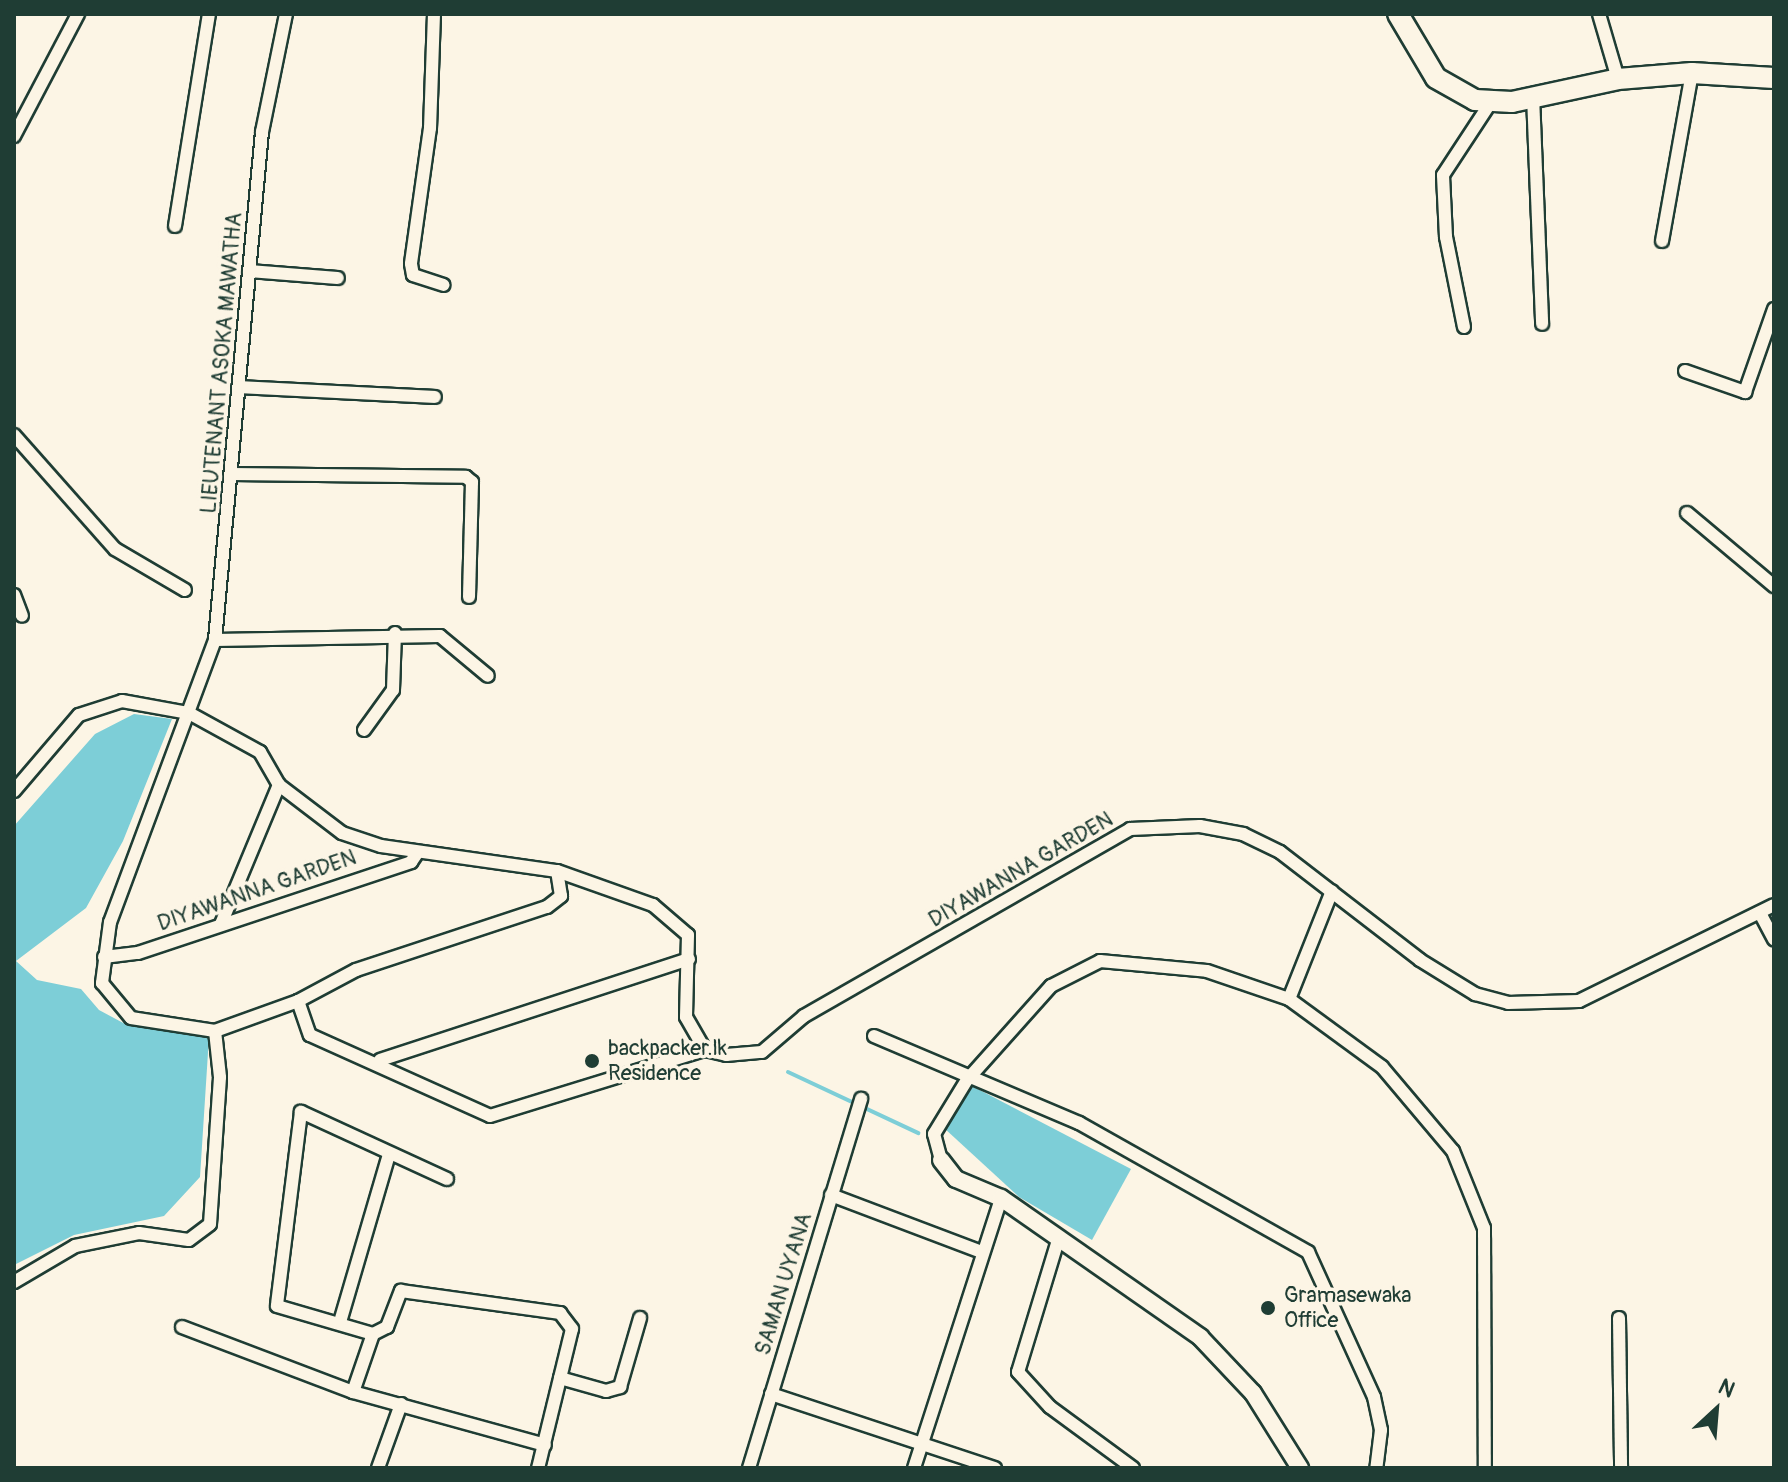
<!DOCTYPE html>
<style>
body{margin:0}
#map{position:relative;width:1788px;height:1482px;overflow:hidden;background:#fcf5e5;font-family:Pangolin,sans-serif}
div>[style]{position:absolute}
.water>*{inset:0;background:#7dced7}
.stream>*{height:4px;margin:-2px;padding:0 2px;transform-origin:2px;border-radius:2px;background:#7dced7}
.roads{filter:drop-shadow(2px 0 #1f3d34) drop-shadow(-2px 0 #1f3d34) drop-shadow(0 2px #1f3d34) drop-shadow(0 -2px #1f3d34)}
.minor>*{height:12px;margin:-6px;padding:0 6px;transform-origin:6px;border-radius:6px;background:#fcf5e5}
.tertiary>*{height:16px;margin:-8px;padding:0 8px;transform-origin:8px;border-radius:8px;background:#fcf5e5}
.primary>*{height:20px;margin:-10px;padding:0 10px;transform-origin:10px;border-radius:10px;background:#fcf5e5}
.dots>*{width:22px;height:22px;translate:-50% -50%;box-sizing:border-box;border:4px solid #fcf5e5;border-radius:50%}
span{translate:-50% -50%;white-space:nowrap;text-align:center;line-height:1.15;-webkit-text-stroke:7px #fcf5e5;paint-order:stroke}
.street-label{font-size:22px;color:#1f3d34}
.poi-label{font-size:22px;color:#1f3d34}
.left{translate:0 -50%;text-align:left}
.frame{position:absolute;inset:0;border:16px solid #1f3d34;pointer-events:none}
.north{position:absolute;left:1676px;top:1370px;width:80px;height:80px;-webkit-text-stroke:6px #fcf5e5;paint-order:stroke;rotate:26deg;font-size:22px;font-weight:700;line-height:32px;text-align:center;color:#1f3d34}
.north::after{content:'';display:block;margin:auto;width:28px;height:36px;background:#1f3d34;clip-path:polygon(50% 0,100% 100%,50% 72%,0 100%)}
</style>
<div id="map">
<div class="water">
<i style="clip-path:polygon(134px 714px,172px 719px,123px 841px,86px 908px,16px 961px,37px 980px,81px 989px,99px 1010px,127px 1025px,209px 1037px,200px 1177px,164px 1216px,74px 1235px,14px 1265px,14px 826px,95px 734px)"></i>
<i style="clip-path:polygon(972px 1086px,1131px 1169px,1092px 1240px,1019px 1197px,944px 1128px)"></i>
</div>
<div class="stream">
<i style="left:788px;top:1072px;width:144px;rotate:25.1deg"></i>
</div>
<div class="roads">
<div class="minor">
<i style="left:286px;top:14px;width:120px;rotate:101.5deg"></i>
<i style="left:262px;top:132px;width:510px;rotate:95.29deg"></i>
<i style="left:215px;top:640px;width:301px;rotate:110.4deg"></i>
<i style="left:110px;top:922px;width:62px;rotate:97.5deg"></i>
<i style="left:102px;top:983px;width:45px;rotate:50.4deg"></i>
<i style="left:131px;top:1018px;width:85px;rotate:8.8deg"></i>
<i style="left:215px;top:1031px;width:88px;rotate:-19.9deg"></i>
<i style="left:298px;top:1001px;width:66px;rotate:-28.1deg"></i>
<i style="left:356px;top:970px;width:201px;rotate:-18.3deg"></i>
<i style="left:547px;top:907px;width:18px;rotate:-38deg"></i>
<i style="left:561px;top:896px;width:25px;rotate:-99deg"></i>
<i style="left:434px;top:14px;width:114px;rotate:92deg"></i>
<i style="left:430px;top:128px;width:137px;rotate:98deg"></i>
<i style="left:411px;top:264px;width:11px;rotate:80deg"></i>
<i style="left:413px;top:275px;width:32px;rotate:18deg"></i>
<i style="left:1599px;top:14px;width:68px;rotate:73.7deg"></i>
<i style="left:1533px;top:96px;width:228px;rotate:87.7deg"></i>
<i style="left:14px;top:136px;width:138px;rotate:-62.3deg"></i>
<i style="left:175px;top:226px;width:215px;rotate:-80.9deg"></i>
<i style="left:1662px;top:241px;width:171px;rotate:-79.9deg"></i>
<i style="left:249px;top:271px;width:89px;rotate:4.5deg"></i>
<i style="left:1464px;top:327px;width:92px;rotate:-101.3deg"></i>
<i style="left:1446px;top:237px;width:62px;rotate:-92.8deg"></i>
<i style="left:1443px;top:175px;width:87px;rotate:-56.7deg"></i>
<i style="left:1685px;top:371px;width:64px;rotate:19.3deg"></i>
<i style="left:1745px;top:392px;width:88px;rotate:-70.7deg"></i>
<i style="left:239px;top:387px;width:196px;rotate:2.9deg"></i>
<i style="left:14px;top:435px;width:152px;rotate:48.5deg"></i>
<i style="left:115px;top:549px;width:81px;rotate:30.4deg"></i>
<i style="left:232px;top:474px;width:234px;rotate:0.7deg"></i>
<i style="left:466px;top:477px;width:8px;rotate:40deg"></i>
<i style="left:472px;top:482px;width:115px;rotate:91.5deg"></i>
<i style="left:1687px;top:513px;width:114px;rotate:40deg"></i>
<i style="left:14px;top:595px;width:22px;rotate:69deg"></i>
<i style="left:215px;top:640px;width:225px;rotate:-1deg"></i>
<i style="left:440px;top:636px;width:62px;rotate:39.8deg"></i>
<i style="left:364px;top:730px;width:49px;rotate:-54.1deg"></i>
<i style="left:393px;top:690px;width:57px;rotate:-88deg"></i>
<i style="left:14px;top:791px;width:100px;rotate:-49.5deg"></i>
<i style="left:79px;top:715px;width:45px;rotate:-18deg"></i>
<i style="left:122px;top:701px;width:68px;rotate:10.2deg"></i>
<i style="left:189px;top:713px;width:81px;rotate:28.8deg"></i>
<i style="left:260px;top:752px;width:38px;rotate:60deg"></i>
<i style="left:279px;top:785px;width:79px;rotate:37.3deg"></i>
<i style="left:342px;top:833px;width:41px;rotate:18.4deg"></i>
<i style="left:381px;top:846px;width:178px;rotate:8.1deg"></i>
<i style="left:557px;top:871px;width:102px;rotate:19.5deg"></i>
<i style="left:653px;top:905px;width:46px;rotate:40.6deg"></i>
<i style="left:688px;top:935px;width:82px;rotate:91.4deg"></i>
<i style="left:686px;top:1017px;width:38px;rotate:60deg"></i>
<i style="left:705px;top:1050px;width:22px;rotate:13deg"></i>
<i style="left:726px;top:1055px;width:36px;rotate:-5deg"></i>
<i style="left:762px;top:1052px;width:55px;rotate:-40.6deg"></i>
<i style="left:804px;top:1016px;width:376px;rotate:-29.8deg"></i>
<i style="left:1130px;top:829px;width:70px;rotate:-2.5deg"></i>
<i style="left:1200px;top:826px;width:44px;rotate:10.5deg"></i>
<i style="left:1243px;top:834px;width:41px;rotate:25.9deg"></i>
<i style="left:1280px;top:852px;width:177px;rotate:37.6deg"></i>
<i style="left:1420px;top:960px;width:65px;rotate:31.7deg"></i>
<i style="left:1475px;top:994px;width:34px;rotate:15deg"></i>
<i style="left:1508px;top:1003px;width:71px;rotate:-1.6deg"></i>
<i style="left:1579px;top:1001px;width:217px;rotate:-26.2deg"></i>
<i style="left:1760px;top:913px;width:30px;rotate:62deg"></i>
<i style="left:221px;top:924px;width:151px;rotate:-67.4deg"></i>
<i style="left:104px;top:957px;width:34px;rotate:-7deg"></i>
<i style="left:138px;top:953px;width:288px;rotate:-18.4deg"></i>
<i style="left:411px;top:862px;width:12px;rotate:-55deg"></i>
<i style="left:1289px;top:999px;width:116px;rotate:-68.3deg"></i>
<i style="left:298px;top:1001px;width:36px;rotate:71deg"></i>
<i style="left:310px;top:1035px;width:197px;rotate:24.2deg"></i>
<i style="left:490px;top:1116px;width:225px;rotate:-17.1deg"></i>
<i style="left:874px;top:1036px;width:223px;rotate:23deg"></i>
<i style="left:1079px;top:1123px;width:263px;rotate:29.4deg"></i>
<i style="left:1308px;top:1252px;width:159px;rotate:65.5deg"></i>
<i style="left:1374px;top:1397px;width:34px;rotate:78deg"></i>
<i style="left:1381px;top:1430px;width:38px;rotate:97deg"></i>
<i style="left:380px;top:1060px;width:325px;rotate:-18.1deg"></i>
<i style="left:941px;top:1160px;width:27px;rotate:-105deg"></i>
<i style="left:934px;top:1134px;width:63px;rotate:-58.6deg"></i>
<i style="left:967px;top:1080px;width:126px;rotate:-48.2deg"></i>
<i style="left:1051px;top:986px;width:55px;rotate:-27deg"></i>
<i style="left:1100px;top:961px;width:107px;rotate:5.3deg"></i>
<i style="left:1207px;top:971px;width:87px;rotate:18.9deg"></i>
<i style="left:1289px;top:999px;width:115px;rotate:36.2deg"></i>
<i style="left:1382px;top:1067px;width:110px;rotate:49.8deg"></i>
<i style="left:1453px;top:1151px;width:83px;rotate:68.1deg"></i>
<i style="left:1484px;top:1228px;width:240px;rotate:89.8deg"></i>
<i style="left:447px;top:1179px;width:161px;rotate:-155.3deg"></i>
<i style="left:301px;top:1112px;width:195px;rotate:97.1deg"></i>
<i style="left:277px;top:1306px;width:100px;rotate:16.3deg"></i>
<i style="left:373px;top:1334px;width:16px;rotate:-27deg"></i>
<i style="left:387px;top:1327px;width:39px;rotate:-69deg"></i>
<i style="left:401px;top:1291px;width:161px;rotate:7.9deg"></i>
<i style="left:560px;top:1313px;width:20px;rotate:53deg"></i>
<i style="left:572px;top:1329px;width:143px;rotate:103.7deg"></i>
<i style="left:831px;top:1195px;width:161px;rotate:20.7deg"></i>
<i style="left:1059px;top:1237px;width:141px;rotate:106.9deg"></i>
<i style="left:1018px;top:1372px;width:47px;rotate:47.6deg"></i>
<i style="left:1050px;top:1407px;width:103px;rotate:36.3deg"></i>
<i style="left:14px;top:1282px;width:71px;rotate:-30.5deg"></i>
<i style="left:75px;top:1246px;width:65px;rotate:-11.5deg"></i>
<i style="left:139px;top:1233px;width:50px;rotate:8deg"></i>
<i style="left:189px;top:1240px;width:26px;rotate:-37deg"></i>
<i style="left:210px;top:1224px;width:147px;rotate:-86.1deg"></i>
<i style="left:220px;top:1077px;width:46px;rotate:-96.2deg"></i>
<i style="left:1619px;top:1318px;width:150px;rotate:89.2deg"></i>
<i style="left:340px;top:1322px;width:175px;rotate:-73.7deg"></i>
<i style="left:182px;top:1327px;width:183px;rotate:20.8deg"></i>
<i style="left:353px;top:1392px;width:199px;rotate:15.4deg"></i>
<i style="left:560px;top:1378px;width:48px;rotate:15.8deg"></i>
<i style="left:606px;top:1391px;width:15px;rotate:-16deg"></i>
<i style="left:620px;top:1387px;width:72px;rotate:-73.8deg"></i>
<i style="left:353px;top:1392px;width:61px;rotate:-71deg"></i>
<i style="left:771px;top:1394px;width:236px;rotate:18.3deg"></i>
<i style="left:378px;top:1468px;width:68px;rotate:-70.2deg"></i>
<i style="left:749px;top:1468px;width:386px;rotate:-73.1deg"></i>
<i style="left:914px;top:1468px;width:284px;rotate:-72.1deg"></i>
</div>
<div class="tertiary">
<i style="left:941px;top:1160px;width:24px;rotate:52deg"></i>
<i style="left:956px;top:1179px;width:49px;rotate:22.9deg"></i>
<i style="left:1001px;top:1198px;width:243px;rotate:34.9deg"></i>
<i style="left:1200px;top:1337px;width:77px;rotate:46.6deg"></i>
<i style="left:1253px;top:1393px;width:89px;rotate:57.9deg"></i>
</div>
<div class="primary">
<i style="left:1398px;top:14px;width:74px;rotate:59.3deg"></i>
<i style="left:1436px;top:78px;width:45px;rotate:29.4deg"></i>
<i style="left:1475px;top:100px;width:37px;rotate:3deg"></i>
<i style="left:1512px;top:102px;width:108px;rotate:-12.2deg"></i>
<i style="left:1618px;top:79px;width:74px;rotate:-4.6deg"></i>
<i style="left:1692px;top:73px;width:82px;rotate:3.5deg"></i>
</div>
</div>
<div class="dots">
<i style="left:592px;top:1061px;background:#1f3d34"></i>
<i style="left:1268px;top:1308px;background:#1f3d34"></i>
</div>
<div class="street-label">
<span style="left:222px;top:363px;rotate:-85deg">LIEUTENANT ASOKA MAWATHA</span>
<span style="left:1021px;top:870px;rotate:-30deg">DIYAWANNA GARDEN</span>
<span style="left:257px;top:891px;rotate:-19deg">DIYAWANNA GARDEN</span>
<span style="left:784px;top:1284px;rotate:-73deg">SAMAN UYANA</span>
</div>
<div class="poi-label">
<span class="left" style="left:608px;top:1061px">backpacker.lk<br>Residence</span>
<span class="left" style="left:1284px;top:1308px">Gramasewaka<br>Office</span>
</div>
<div class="frame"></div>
<div class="north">N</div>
</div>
